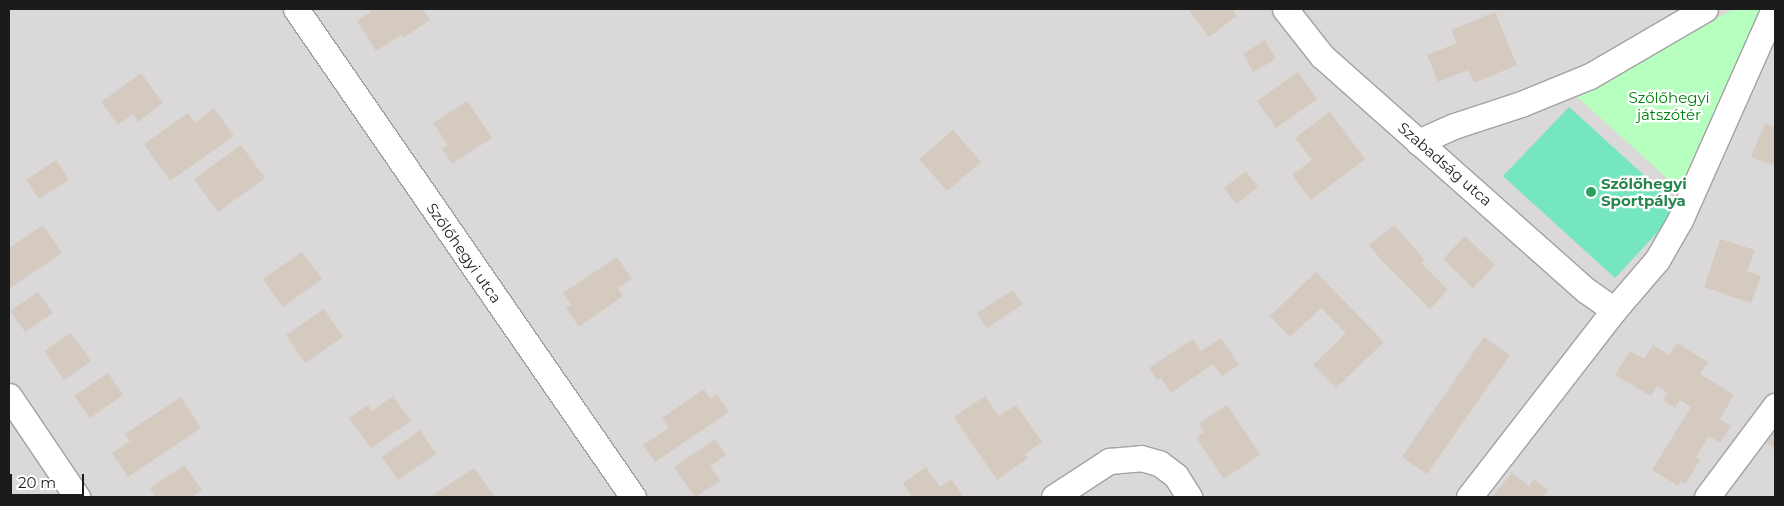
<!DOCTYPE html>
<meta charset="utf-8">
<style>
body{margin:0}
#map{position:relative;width:1784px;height:506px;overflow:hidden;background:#eeeadf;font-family:Montserrat,sans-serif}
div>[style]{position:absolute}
.residential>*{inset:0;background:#dad8d8}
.park>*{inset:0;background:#b6ffbf}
.pitch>*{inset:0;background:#75e6be}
.building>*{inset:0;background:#d5cabf}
.roads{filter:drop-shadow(1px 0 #a2a2a2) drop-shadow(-1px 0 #a2a2a2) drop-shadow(0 1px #a2a2a2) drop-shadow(0 -1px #a2a2a2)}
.minor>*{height:25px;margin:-12.5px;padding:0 12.5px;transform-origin:12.5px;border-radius:12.5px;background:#fff}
.dots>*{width:14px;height:14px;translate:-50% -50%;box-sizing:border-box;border:2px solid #fff;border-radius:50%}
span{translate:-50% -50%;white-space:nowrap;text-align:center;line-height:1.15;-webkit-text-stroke:4.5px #fff;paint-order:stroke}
.park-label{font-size:15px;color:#018210}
.street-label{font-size:15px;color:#1b1b1b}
.leisure-label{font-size:15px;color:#27864d;font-weight:700}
.left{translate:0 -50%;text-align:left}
.frame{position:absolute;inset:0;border:10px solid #1b1b1b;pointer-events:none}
.scale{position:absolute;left:10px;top:474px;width:74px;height:22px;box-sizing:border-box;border:2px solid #1b1b1b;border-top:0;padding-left:6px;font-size:15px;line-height:18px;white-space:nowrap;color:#1b1b1b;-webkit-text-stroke:4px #fff;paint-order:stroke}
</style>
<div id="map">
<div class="residential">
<i style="clip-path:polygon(9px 9px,1775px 9px,1775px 497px,9px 497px)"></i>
</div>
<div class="park">
<i style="clip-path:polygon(1734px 9px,1760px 9px,1768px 14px,1689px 198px,1574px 94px)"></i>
</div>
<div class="pitch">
<i style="clip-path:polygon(1569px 107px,1680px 208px,1615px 278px,1503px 176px)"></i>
</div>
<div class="building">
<i style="clip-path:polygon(369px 9px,423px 9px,430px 20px,403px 38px,401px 35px,376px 51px,357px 21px,371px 12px)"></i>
<i style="clip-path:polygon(1188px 9px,1232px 9px,1237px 16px,1209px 37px)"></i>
<i style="clip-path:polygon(1495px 12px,1517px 65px,1474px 83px,1468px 70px,1438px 82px,1427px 55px,1457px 43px,1451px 30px)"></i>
<i style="clip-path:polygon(1265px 40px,1276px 59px,1253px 72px,1243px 54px)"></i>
<i style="clip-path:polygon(1298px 72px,1317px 99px,1276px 128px,1257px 101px)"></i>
<i style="clip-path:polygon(141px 73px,163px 103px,138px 122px,133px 114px,118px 125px,101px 102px)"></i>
<i style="clip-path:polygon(467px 101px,492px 138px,452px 164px,442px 149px,448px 145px,433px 123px)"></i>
<i style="clip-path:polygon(214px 108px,234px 136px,170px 181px,144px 144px,188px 113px,195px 123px)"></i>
<i style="clip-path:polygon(1330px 112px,1365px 159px,1311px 200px,1292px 175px,1312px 160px,1295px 138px)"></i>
<i style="clip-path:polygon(1765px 123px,1775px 127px,1775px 166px,1751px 157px)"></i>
<i style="clip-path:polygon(953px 130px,981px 162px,947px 191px,919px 159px)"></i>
<i style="clip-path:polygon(241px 145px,265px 178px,218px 212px,194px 179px)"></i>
<i style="clip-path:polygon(56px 160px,69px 180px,39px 199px,26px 180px)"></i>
<i style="clip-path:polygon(1246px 171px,1258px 187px,1236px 204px,1224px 188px)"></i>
<i style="clip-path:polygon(43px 225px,62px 253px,9px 289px,9px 248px)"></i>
<i style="clip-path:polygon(1394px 225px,1424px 259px,1421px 263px,1448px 290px,1430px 309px,1382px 261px,1369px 245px)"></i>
<i style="clip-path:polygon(1465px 236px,1495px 265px,1473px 288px,1443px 259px)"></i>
<i style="clip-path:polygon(1720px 239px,1755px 250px,1747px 271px,1761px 276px,1751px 303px,1704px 287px)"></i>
<i style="clip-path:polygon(302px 252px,322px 279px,283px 307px,263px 279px)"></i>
<i style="clip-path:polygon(617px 257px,632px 279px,618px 288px,623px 296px,579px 327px,566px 308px,571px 305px,563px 293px)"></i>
<i style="clip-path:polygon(1316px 272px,1384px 342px,1336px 388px,1313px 365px,1346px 333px,1321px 308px,1290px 337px,1270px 316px)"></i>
<i style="clip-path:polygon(1013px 290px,1023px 304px,987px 328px,977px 313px)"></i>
<i style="clip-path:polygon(38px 292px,53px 313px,25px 332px,10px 311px)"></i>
<i style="clip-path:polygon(324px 309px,343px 337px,305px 363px,286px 335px)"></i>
<i style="clip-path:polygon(71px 333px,91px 361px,64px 380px,44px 351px)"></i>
<i style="clip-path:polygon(1484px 337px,1510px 355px,1427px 474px,1402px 457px)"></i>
<i style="clip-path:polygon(1221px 338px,1239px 365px,1222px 376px,1213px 364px,1171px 393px,1161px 378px,1157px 380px,1149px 368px,1193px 339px,1201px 351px)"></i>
<i style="clip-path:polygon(1677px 343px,1708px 362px,1700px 374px,1734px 395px,1720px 419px,1731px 426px,1720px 443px,1709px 436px,1696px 457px,1700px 460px,1685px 484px,1681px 481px,1678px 486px,1652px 470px,1691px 407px,1680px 400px,1675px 408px,1663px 400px,1668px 393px,1657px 386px,1651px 396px,1615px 375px,1630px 351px,1644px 359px,1653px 345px,1669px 355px)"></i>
<i style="clip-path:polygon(108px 373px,123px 395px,90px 418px,74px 396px)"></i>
<i style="clip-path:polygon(704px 389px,710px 399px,717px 395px,729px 412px,655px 462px,643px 445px,669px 428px,662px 418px)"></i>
<i style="clip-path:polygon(393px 396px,411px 421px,371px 448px,349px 418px,368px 405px,372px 411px)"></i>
<i style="clip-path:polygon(985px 396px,999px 416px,1016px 405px,1042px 442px,1025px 454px,1028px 458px,997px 480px,954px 417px)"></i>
<i style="clip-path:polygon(181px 397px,201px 428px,128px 477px,112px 453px,130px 441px,125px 434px)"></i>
<i style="clip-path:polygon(1227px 405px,1260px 455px,1224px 479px,1196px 437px,1204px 432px,1199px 423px)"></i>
<i style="clip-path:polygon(420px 430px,436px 454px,398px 480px,382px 457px)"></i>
<i style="clip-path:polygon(1775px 431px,1775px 450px,1766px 442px)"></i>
<i style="clip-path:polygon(715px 439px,726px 455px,710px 466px,720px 481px,695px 497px,674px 467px)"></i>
<i style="clip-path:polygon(184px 465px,202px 490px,191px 497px,156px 497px,150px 488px)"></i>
<i style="clip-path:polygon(926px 467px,940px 487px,951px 479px,964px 497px,912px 497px,903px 483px)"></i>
<i style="clip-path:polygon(474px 468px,494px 496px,430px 497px)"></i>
<i style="clip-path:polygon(1512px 473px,1529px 486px,1534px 479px,1548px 490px,1543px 497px,1492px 497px)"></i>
</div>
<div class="roads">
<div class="minor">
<i style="left:296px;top:9px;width:593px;rotate:55.37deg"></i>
<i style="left:1285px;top:9px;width:60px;rotate:51.8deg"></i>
<i style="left:1322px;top:56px;width:354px;rotate:41.6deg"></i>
<i style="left:1587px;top:291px;width:33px;rotate:35deg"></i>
<i style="left:1418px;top:142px;width:39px;rotate:-24deg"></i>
<i style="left:1454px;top:126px;width:71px;rotate:-18.2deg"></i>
<i style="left:1521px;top:104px;width:74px;rotate:-22.1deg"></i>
<i style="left:1590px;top:76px;width:133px;rotate:-30.2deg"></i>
<i style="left:9px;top:396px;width:122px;rotate:56deg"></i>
<i style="left:1054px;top:497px;width:66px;rotate:-33.2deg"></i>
<i style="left:1109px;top:461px;width:32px;rotate:-5deg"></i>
<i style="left:1141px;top:458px;width:19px;rotate:16deg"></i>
<i style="left:1159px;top:463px;width:21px;rotate:37deg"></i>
<i style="left:1176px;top:476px;width:25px;rotate:58deg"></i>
<i style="left:1469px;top:497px;width:237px;rotate:-52.2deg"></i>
<i style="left:1614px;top:310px;width:66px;rotate:-49.3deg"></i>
<i style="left:1657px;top:260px;width:46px;rotate:-60.1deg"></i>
<i style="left:1680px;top:220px;width:231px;rotate:-66deg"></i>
<i style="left:1707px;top:497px;width:114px;rotate:-53.2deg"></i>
</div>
</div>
<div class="dots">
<i style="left:1591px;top:192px;background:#2e9e5b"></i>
</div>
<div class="park-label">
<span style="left:1669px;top:106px">Szőlőhegyi<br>játszótér</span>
</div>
<div class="street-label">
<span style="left:1445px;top:164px;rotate:41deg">Szabadság utca</span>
<span style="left:464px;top:253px;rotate:55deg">Szőlőhegyi utca</span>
</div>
<div class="leisure-label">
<span class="left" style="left:1601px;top:192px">Szőlőhegyi<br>Sportpálya</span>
</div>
<div class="frame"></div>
<div class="scale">20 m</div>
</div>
